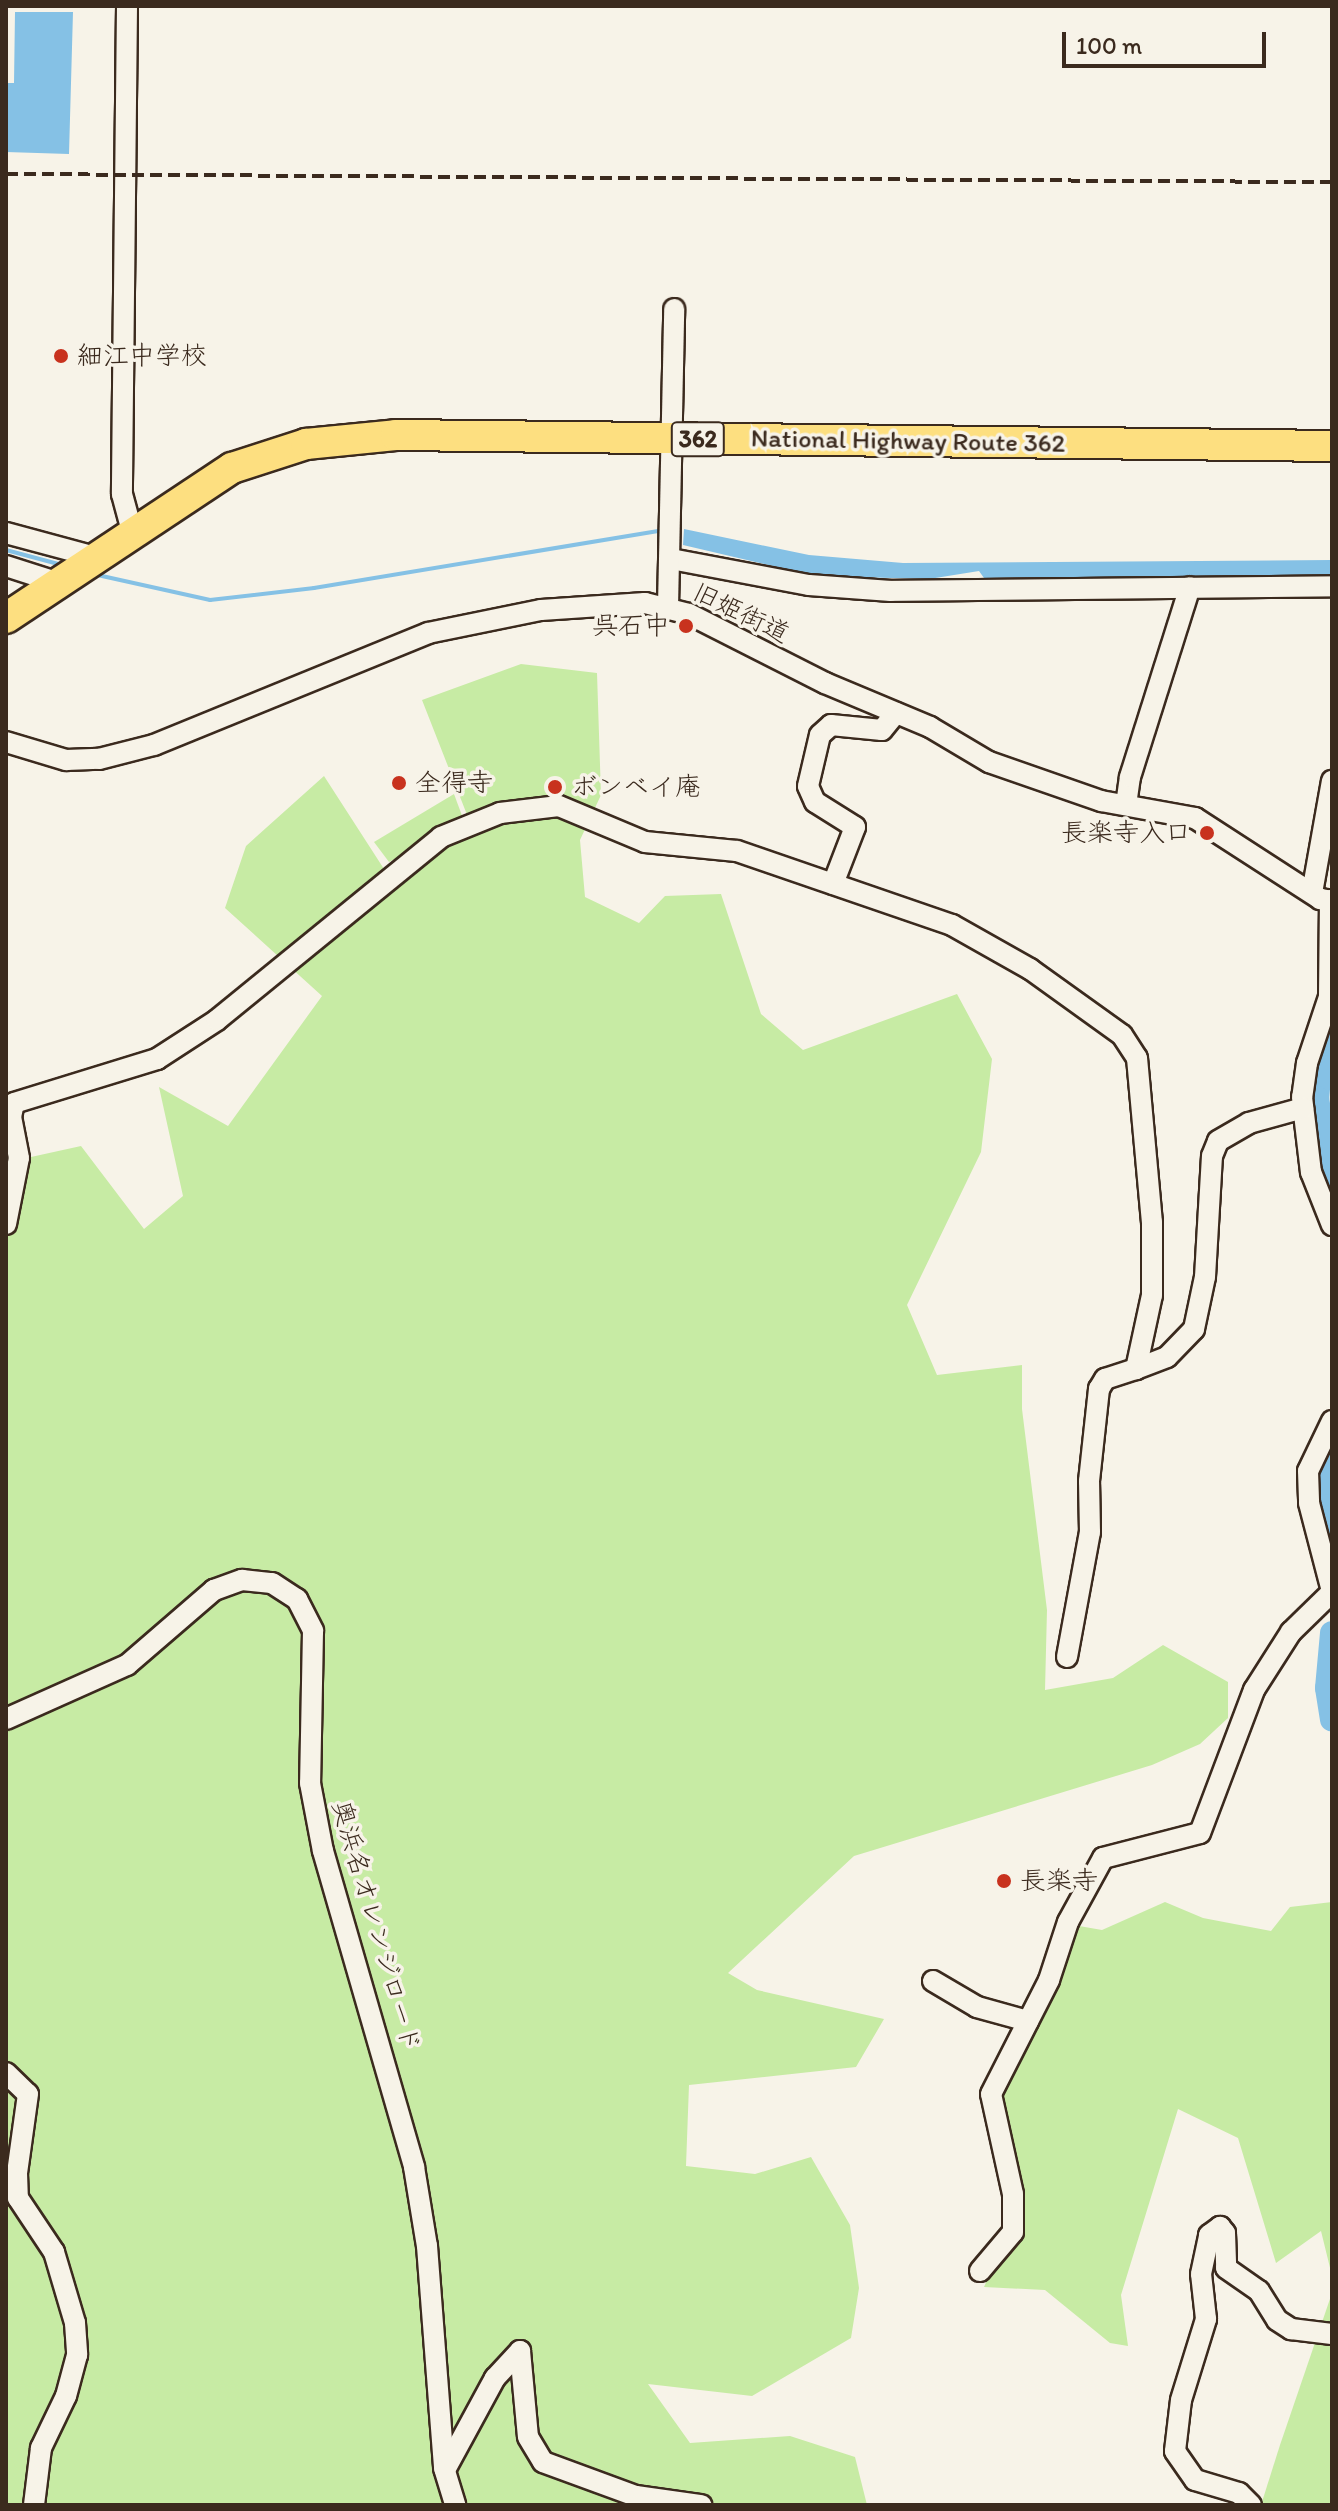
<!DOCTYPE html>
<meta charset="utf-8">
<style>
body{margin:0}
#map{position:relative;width:1338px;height:2511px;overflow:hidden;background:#f7f3e8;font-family:Itim,"Klee One",sans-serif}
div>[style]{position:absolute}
.green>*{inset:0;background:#c7eba4}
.water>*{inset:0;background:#85c1e5}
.stream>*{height:4px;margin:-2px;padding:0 2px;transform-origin:2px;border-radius:2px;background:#85c1e5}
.river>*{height:24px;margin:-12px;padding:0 12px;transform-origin:12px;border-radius:12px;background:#85c1e5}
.roads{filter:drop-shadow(2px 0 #3b2a1e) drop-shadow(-2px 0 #3b2a1e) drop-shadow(0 2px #3b2a1e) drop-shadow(0 -2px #3b2a1e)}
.minor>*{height:20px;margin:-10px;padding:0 10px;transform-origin:10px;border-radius:10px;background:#f7f3e8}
.highway>*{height:30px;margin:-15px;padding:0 15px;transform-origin:15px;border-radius:15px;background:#fddf80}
.rail>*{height:4px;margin-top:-2px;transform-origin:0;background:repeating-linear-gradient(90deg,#3b2a1e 0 12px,transparent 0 18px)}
.dots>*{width:22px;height:22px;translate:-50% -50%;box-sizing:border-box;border:4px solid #f7f3e8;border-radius:50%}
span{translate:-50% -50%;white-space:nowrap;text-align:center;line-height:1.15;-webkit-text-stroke:7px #f7f3e8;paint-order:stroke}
.shield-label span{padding:2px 6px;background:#f7f3e8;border:2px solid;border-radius:6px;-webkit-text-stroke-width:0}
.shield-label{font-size:24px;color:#3b2a1e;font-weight:700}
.poi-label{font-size:26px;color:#3b2a1e}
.left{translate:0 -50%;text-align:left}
.right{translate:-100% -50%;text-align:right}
.street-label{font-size:26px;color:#3b2a1e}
.frame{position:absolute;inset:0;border:8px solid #3b2a1e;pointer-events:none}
.scale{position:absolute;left:1062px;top:32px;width:204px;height:36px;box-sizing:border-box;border:4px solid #3b2a1e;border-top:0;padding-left:10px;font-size:24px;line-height:28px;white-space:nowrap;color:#3b2a1e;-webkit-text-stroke:6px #f7f3e8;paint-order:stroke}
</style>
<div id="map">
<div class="green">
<i style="clip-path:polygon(521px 664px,597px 673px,601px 795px,580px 840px,585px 897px,639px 923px,665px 896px,721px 894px,761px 1014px,803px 1050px,957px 994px,992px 1059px,981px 1152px,907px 1305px,937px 1375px,1022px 1365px,1022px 1409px,1047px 1610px,1045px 1690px,1113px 1678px,1163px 1645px,1228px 1682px,1228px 1718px,1200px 1744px,1152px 1765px,854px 1856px,728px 1973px,757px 1990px,884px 2019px,856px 2067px,689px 2085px,686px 2166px,755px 2174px,811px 2157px,850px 2225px,859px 2288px,851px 2338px,752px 2396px,648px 2384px,690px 2443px,790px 2436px,855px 2457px,867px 2505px,6px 2505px,6px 1113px,31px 1157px,81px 1146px,144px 1229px,183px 1196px,159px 1087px,228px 1126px,322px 996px,225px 908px,246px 846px,324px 776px,384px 869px,473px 830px,422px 700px)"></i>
<i style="clip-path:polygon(454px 794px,464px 821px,389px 862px,374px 842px)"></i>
<i style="clip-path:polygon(1165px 1902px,1203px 1918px,1271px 1931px,1290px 1907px,1332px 1902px,1332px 2276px,1321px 2231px,1276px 2263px,1238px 2138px,1178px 2109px,1121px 2295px,1128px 2346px,1110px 2343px,1045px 2290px,984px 2287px,1013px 2223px,991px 2094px,1062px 1923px,1102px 1930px)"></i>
<i style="clip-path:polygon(1332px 2293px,1332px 2505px,1261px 2505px,1280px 2445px)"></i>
</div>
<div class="water">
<i style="clip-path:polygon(15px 12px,73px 12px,69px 154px,6px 152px,6px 83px,14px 83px)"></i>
<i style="clip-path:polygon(684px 529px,809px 555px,903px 563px,1332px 560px,1332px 576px,984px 578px,979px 571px,929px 579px,816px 576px,683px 545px)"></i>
</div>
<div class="stream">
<i style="left:6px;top:550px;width:58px;rotate:15deg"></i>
<i style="left:93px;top:574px;width:120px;rotate:12.5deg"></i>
<i style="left:210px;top:600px;width:105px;rotate:-6.6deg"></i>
<i style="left:314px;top:588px;width:355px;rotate:-9.4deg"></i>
</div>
<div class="river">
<i style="left:1332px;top:1035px;width:33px;rotate:111deg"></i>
<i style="left:1320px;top:1066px;width:32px;rotate:95deg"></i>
<i style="left:1317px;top:1098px;width:94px;rotate:80.8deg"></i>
<i style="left:1332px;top:1459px;width:47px;rotate:97.3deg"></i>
<i style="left:1326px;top:1506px;width:18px;rotate:71deg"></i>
<i style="left:1332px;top:1633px;width:55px;rotate:95.2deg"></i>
<i style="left:1327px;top:1688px;width:32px;rotate:81deg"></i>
</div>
<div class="roads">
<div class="minor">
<i style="left:127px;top:6px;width:488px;rotate:90.6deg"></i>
<i style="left:122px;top:494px;width:38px;rotate:75deg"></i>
<i style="left:6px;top:533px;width:92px;rotate:15.1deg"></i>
<i style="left:671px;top:559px;width:140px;rotate:10.7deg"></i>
<i style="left:809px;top:585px;width:82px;rotate:4.2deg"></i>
<i style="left:891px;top:591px;width:441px;rotate:-0.6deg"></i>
<i style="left:6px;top:566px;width:56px;rotate:17.8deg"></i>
<i style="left:668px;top:607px;width:298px;rotate:-88.8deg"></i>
<i style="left:6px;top:742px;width:63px;rotate:16.7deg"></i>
<i style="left:66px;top:760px;width:33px;rotate:-2deg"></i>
<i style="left:99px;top:759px;width:57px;rotate:-14.3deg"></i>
<i style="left:154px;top:745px;width:296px;rotate:-22.2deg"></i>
<i style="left:428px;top:633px;width:115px;rotate:-11.5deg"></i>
<i style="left:541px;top:610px;width:104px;rotate:-3.9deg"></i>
<i style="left:645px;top:603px;width:45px;rotate:14deg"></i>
<i style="left:689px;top:614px;width:153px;rotate:26.9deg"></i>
<i style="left:825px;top:683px;width:114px;rotate:22.7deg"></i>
<i style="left:930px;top:727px;width:69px;rotate:30.7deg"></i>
<i style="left:989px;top:762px;width:119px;rotate:19.2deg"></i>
<i style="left:1101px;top:801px;width:96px;rotate:10.3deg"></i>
<i style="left:1195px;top:818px;width:149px;rotate:32.9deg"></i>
<i style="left:1320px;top:899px;width:12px;rotate:9deg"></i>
<i style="left:1126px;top:805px;width:28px;rotate:-82deg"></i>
<i style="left:1130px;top:777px;width:199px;rotate:-72.5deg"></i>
<i style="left:833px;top:884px;width:61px;rotate:-68.9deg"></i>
<i style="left:855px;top:827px;width:47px;rotate:-148deg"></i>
<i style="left:815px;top:802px;width:17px;rotate:-114deg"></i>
<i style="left:808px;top:786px;width:52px;rotate:-76.8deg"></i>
<i style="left:820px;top:735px;width:15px;rotate:-42deg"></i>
<i style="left:831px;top:725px;width:51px;rotate:5.6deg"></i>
<i style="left:882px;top:730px;width:22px;rotate:-51deg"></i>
<i style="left:1312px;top:893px;width:114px;rotate:-79.9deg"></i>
<i style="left:1330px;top:900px;width:97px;rotate:90.6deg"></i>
<i style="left:1329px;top:997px;width:70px;rotate:108.4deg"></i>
<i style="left:1307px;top:1063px;width:34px;rotate:98deg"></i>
<i style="left:1302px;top:1097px;width:76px;rotate:83.2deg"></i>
<i style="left:1311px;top:1172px;width:57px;rotate:68.4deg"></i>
<i style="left:6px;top:1224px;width:67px;rotate:-78.9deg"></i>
<i style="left:19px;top:1158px;width:42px;rotate:-101deg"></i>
<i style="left:11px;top:1117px;width:14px;rotate:-78deg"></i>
<i style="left:14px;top:1103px;width:150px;rotate:-17.1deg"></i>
<i style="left:157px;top:1059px;width:72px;rotate:-33deg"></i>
<i style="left:217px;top:1020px;width:289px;rotate:-39.2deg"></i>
<i style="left:441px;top:837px;width:64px;rotate:-22.1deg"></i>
<i style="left:500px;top:813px;width:59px;rotate:-6.8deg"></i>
<i style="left:559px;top:806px;width:93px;rotate:22.7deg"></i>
<i style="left:645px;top:842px;width:92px;rotate:5.6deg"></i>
<i style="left:737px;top:851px;width:227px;rotate:19deg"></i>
<i style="left:952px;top:925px;width:90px;rotate:29.4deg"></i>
<i style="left:1030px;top:969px;width:113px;rotate:35.7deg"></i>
<i style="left:1122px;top:1035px;width:27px;rotate:57deg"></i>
<i style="left:1137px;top:1058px;width:165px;rotate:84.8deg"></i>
<i style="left:1152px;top:1222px;width:73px;rotate:90deg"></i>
<i style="left:1152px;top:1295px;width:76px;rotate:102.2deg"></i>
<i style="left:1136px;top:1369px;width:33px;rotate:-21deg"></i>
<i style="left:1167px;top:1357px;width:39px;rotate:-46deg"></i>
<i style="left:1194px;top:1329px;width:53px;rotate:-78.1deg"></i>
<i style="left:1205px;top:1277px;width:121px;rotate:-86.7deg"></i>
<i style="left:1212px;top:1156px;width:16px;rotate:-68deg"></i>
<i style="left:1218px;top:1141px;width:36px;rotate:-30deg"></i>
<i style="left:1249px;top:1123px;width:56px;rotate:-15.5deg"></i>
<i style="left:1332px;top:1421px;width:55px;rotate:115.6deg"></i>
<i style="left:1308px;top:1471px;width:32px;rotate:88deg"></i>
<i style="left:1309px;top:1503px;width:91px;rotate:75.4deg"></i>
<i style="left:1067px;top:1657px;width:127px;rotate:-79.6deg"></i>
<i style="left:1090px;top:1532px;width:51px;rotate:-91.1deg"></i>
<i style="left:1089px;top:1481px;width:93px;rotate:-83.8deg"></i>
<i style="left:1099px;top:1389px;width:12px;rotate:-59deg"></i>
<i style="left:1105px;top:1379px;width:33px;rotate:-18deg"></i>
<i style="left:6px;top:1719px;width:133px;rotate:-24.1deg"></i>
<i style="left:127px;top:1665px;width:115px;rotate:-40.8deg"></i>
<i style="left:214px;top:1590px;width:30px;rotate:-20deg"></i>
<i style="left:242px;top:1580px;width:30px;rotate:6deg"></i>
<i style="left:272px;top:1583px;width:30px;rotate:33deg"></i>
<i style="left:297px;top:1599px;width:36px;rotate:63deg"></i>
<i style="left:313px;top:1631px;width:152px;rotate:91.1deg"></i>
<i style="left:310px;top:1783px;width:69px;rotate:79.2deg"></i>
<i style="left:323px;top:1851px;width:329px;rotate:73.9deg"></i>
<i style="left:414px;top:2167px;width:80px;rotate:80.7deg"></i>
<i style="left:427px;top:2246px;width:223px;rotate:85.6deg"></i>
<i style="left:444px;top:2468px;width:39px;rotate:73deg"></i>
<i style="left:933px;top:1981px;width:51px;rotate:30.6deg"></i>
<i style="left:977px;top:2007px;width:53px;rotate:15.4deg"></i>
<i style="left:6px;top:2073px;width:30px;rotate:44deg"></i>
<i style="left:28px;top:2094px;width:80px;rotate:97.9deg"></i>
<i style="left:17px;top:2173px;width:25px;rotate:88deg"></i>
<i style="left:18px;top:2198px;width:65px;rotate:56.3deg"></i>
<i style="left:54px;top:2252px;width:74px;rotate:73.5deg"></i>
<i style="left:75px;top:2323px;width:32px;rotate:86deg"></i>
<i style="left:77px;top:2355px;width:42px;rotate:105deg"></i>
<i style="left:66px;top:2396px;width:58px;rotate:115.7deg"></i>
<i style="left:41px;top:2448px;width:57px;rotate:97deg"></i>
<i style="left:980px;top:2271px;width:51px;rotate:-49.8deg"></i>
<i style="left:1013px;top:2232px;width:38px;rotate:-90deg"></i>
<i style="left:1013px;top:2194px;width:102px;rotate:-102.4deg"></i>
<i style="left:991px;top:2094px;width:128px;rotate:-63deg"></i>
<i style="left:1049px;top:1980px;width:61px;rotate:-71.9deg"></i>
<i style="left:1068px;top:1922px;width:73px;rotate:-61.3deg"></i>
<i style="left:1103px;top:1858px;width:100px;rotate:-14.5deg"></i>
<i style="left:1200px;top:1833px;width:153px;rotate:-69.3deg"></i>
<i style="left:1254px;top:1690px;width:69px;rotate:-57.5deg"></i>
<i style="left:1291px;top:1632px;width:57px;rotate:-44.3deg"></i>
<i style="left:520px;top:2351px;width:86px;rotate:84.7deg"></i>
<i style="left:528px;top:2437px;width:29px;rotate:59deg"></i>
<i style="left:543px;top:2462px;width:99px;rotate:20.1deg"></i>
<i style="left:636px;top:2496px;width:66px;rotate:7.9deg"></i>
<i style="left:445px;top:2470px;width:105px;rotate:-61.5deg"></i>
<i style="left:495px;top:2378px;width:37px;rotate:-47deg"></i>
<i style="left:1251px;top:2505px;width:17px;rotate:-135deg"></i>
<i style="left:1239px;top:2493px;width:46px;rotate:-163.5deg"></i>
<i style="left:1195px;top:2480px;width:35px;rotate:-125deg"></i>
<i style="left:1175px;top:2451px;width:51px;rotate:-83.3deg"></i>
<i style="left:1181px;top:2400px;width:85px;rotate:-72.8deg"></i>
<i style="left:1206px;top:2319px;width:45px;rotate:-96.3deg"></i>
<i style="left:1201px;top:2274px;width:40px;rotate:-78deg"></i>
<i style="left:1209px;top:2235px;width:14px;rotate:-36deg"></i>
<i style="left:1220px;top:2227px;width:8px;rotate:50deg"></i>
<i style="left:1225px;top:2233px;width:35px;rotate:88deg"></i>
<i style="left:1226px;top:2268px;width:40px;rotate:34.9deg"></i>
<i style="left:1259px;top:2291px;width:34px;rotate:58deg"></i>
<i style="left:1277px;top:2320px;width:17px;rotate:33deg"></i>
<i style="left:1291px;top:2329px;width:41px;rotate:7deg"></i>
</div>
<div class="highway">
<i style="left:6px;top:618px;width:271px;rotate:-33.6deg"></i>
<i style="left:232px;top:468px;width:78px;rotate:-18deg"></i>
<i style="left:306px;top:444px;width:90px;rotate:-5.7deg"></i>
<i style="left:396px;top:435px;width:936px;rotate:0.67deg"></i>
</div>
</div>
<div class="rail">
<i style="left:6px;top:174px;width:1326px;rotate:0.35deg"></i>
</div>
<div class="dots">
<i style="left:61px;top:356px;background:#c8321e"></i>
<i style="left:686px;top:626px;background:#c8321e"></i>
<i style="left:399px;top:783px;background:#c8321e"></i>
<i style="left:555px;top:787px;background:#c8321e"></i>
<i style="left:1207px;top:833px;background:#c8321e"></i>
<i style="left:1004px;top:1881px;background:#c8321e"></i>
</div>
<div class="shield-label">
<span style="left:698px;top:439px">362</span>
</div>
<div class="poi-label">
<span class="left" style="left:77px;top:356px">細江中学校</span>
<span class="right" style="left:670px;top:626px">呉石中</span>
<span class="left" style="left:415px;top:783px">全得寺</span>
<span class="left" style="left:571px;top:787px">ボンベイ庵</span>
<span class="right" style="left:1191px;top:833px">長楽寺入口</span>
<span class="left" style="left:1020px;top:1881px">長楽寺</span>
</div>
<div class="street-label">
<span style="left:908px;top:441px;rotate:1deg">National Highway Route 362</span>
<span style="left:741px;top:613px;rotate:26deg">旧姫街道</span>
<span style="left:376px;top:1926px;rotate:74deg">奥浜名オレンジロード</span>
</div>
<div class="frame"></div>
<div class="scale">100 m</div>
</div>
